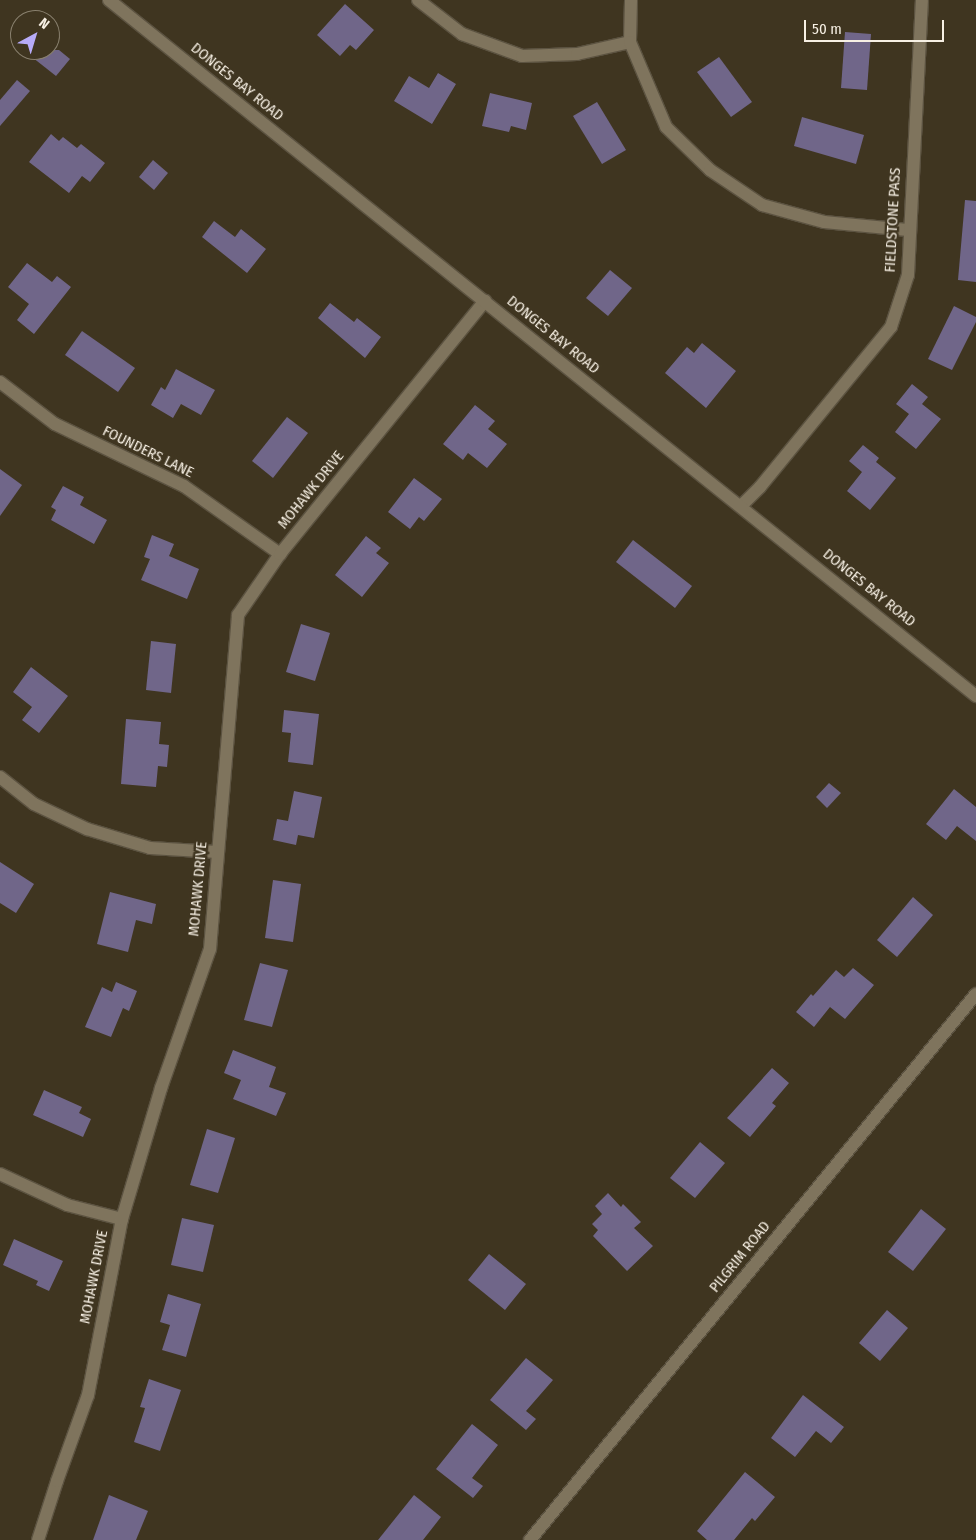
<!DOCTYPE html>
<style>
body{margin:0}
#map{position:relative;width:976px;height:1540px;overflow:hidden;background:#3f3520;font-family:"Fira Sans Condensed",sans-serif}
div>[style]{position:absolute}
.building>*{inset:0;background:#706689}
.roads{filter:drop-shadow(1px 0 #5c5341) drop-shadow(-1px 0 #5c5341) drop-shadow(0 1px #5c5341) drop-shadow(0 -1px #5c5341)}
.street>*{height:12px;margin:-6px;padding:0 6px;transform-origin:6px;border-radius:6px;background:#7f745d}
.secondary>*{height:12px;margin:-6px;padding:0 6px;transform-origin:6px;border-radius:6px;background:#7f745d}
span{translate:-50% -50%;white-space:nowrap;text-align:center;line-height:1.15;-webkit-text-stroke:4.5px #3f3520;paint-order:stroke}
.street-label{font-size:15px;color:#f7f0e4}
.north{position:absolute;left:10px;top:10px;width:50px;height:50px;box-sizing:border-box;background:#3f3520;border:1px solid #89806e;border-radius:50%;rotate:39deg;font-size:14px;font-weight:700;line-height:20px;text-align:center;color:#f7f0e4}
.north::after{content:'';display:block;margin:auto;width:18px;height:22px;background:#b7abf8;clip-path:polygon(50% 0,100% 100%,50% 72%,0 100%)}
.scale{position:absolute;left:804px;top:20px;width:140px;height:22px;box-sizing:border-box;border:2px solid #f7f0e4;border-top:0;padding-left:6px;font-size:15px;line-height:18px;white-space:nowrap;color:#f7f0e4;-webkit-text-stroke:4px #3f3520;paint-order:stroke}
</style>
<div id="map">
<div class="building">
<i style="clip-path:polygon(345px 4px,374px 30px,356px 50px,350px 45px,340px 56px,317px 35px)"></i>
<i style="clip-path:polygon(845px 32px,871px 34px,867px 90px,841px 88px)"></i>
<i style="clip-path:polygon(23px 50px,59px 50px,70px 59px,56px 76px)"></i>
<i style="clip-path:polygon(719px 57px,752px 102px,731px 117px,697px 72px)"></i>
<i style="clip-path:polygon(438px 73px,456px 84px,432px 124px,394px 101px,409px 76px,429px 88px)"></i>
<i style="clip-path:polygon(17px 80px,30px 91px,0 126px,0 100px)"></i>
<i style="clip-path:polygon(490px 93px,532px 103px,526px 130px,511px 126px,509px 132px,482px 126px)"></i>
<i style="clip-path:polygon(597px 102px,626px 150px,602px 164px,573px 116px)"></i>
<i style="clip-path:polygon(802px 117px,864px 135px,856px 164px,794px 146px)"></i>
<i style="clip-path:polygon(51px 134px,59px 141px,63px 137px,77px 148px,81px 144px,105px 163px,90px 182px,82px 176px,69px 193px,29px 162px)"></i>
<i style="clip-path:polygon(153px 160px,168px 173px,154px 190px,139px 177px)"></i>
<i style="clip-path:polygon(965px 200px,976px 201px,976px 282px,958px 280px)"></i>
<i style="clip-path:polygon(214px 221px,235px 237px,241px 229px,266px 249px,247px 273px,202px 237px)"></i>
<i style="clip-path:polygon(27px 263px,52px 282px,57px 276px,71px 287px,34px 334px,17px 320px,29px 304px,8px 287px)"></i>
<i style="clip-path:polygon(610px 270px,632px 288px,608px 316px,586px 298px)"></i>
<i style="clip-path:polygon(330px 303px,354px 322px,357px 318px,381px 337px,365px 358px,318px 318px)"></i>
<i style="clip-path:polygon(954px 306px,976px 317px,976px 322px,952px 370px,928px 359px)"></i>
<i style="clip-path:polygon(82px 331px,135px 368px,118px 392px,65px 355px)"></i>
<i style="clip-path:polygon(702px 343px,736px 371px,706px 408px,665px 373px,687px 347px,694px 353px)"></i>
<i style="clip-path:polygon(176px 369px,215px 390px,201px 415px,181px 404px,173px 418px,151px 405px,161px 387px,165px 390px)"></i>
<i style="clip-path:polygon(912px 384px,928px 397px,922px 404px,941px 419px,916px 449px,895px 432px,909px 414px,896px 404px)"></i>
<i style="clip-path:polygon(475px 405px,495px 421px,488px 429px,507px 444px,487px 468px,468px 453px,463px 460px,443px 444px)"></i>
<i style="clip-path:polygon(287px 417px,308px 433px,273px 478px,252px 461px)"></i>
<i style="clip-path:polygon(863px 445px,879px 458px,876px 462px,896px 478px,870px 510px,847px 491px,862px 472px,849px 461px)"></i>
<i style="clip-path:polygon(0 469px,22px 485px,0 516px)"></i>
<i style="clip-path:polygon(414px 478px,442px 499px,424px 521px,419px 517px,410px 529px,388px 512px)"></i>
<i style="clip-path:polygon(63px 486px,84px 497px,80px 505px,107px 520px,94px 544px,51px 520px,56px 510px,51px 507px)"></i>
<i style="clip-path:polygon(152px 535px,174px 544px,169px 556px,199px 569px,187px 599px,141px 580px,150px 559px,144px 557px)"></i>
<i style="clip-path:polygon(366px 536px,381px 548px,376px 553px,389px 563px,362px 597px,335px 575px)"></i>
<i style="clip-path:polygon(633px 540px,692px 586px,675px 608px,616px 562px)"></i>
<i style="clip-path:polygon(301px 624px,330px 633px,315px 681px,286px 672px)"></i>
<i style="clip-path:polygon(151px 641px,176px 644px,171px 693px,146px 690px)"></i>
<i style="clip-path:polygon(31px 667px,68px 696px,39px 733px,22px 720px,32px 707px,13px 692px)"></i>
<i style="clip-path:polygon(284px 710px,319px 714px,313px 765px,288px 762px,291px 733px,282px 732px)"></i>
<i style="clip-path:polygon(126px 719px,161px 722px,159px 744px,169px 745px,167px 767px,158px 766px,156px 787px,121px 784px)"></i>
<i style="clip-path:polygon(829px 783px,841px 793px,827px 808px,816px 797px)"></i>
<i style="clip-path:polygon(954px 789px,976px 807px,976px 841px,957px 826px,946px 840px,926px 824px)"></i>
<i style="clip-path:polygon(294px 791px,322px 797px,314px 838px,298px 835px,296px 845px,273px 840px,277px 819px,288px 821px)"></i>
<i style="clip-path:polygon(0 862px,34px 884px,16px 913px,0 903px)"></i>
<i style="clip-path:polygon(273px 880px,301px 884px,293px 942px,265px 938px)"></i>
<i style="clip-path:polygon(110px 892px,156px 904px,152px 924px,136px 920px,128px 952px,97px 944px)"></i>
<i style="clip-path:polygon(913px 897px,933px 915px,897px 957px,877px 940px)"></i>
<i style="clip-path:polygon(260px 963px,288px 970px,272px 1027px,244px 1020px)"></i>
<i style="clip-path:polygon(853px 968px,874px 985px,845px 1019px,830px 1007px,814px 1027px,796px 1012px,811px 994px,813px 996px,836px 970px,844px 977px)"></i>
<i style="clip-path:polygon(116px 982px,137px 991px,129px 1011px,123px 1008px,111px 1037px,85px 1027px,102px 987px,112px 992px)"></i>
<i style="clip-path:polygon(233px 1050px,276px 1067px,269px 1087px,286px 1093px,276px 1116px,233px 1099px,241px 1080px,224px 1073px)"></i>
<i style="clip-path:polygon(772px 1068px,789px 1083px,772px 1103px,776px 1106px,750px 1137px,727px 1118px)"></i>
<i style="clip-path:polygon(44px 1090px,82px 1107px,79px 1113px,91px 1119px,83px 1137px,33px 1115px)"></i>
<i style="clip-path:polygon(207px 1129px,235px 1138px,218px 1193px,190px 1185px)"></i>
<i style="clip-path:polygon(700px 1142px,725px 1163px,695px 1198px,670px 1178px)"></i>
<i style="clip-path:polygon(608px 1193px,621px 1207px,623px 1204px,641px 1222px,634px 1228px,653px 1246px,627px 1271px,593px 1236px,598px 1230px,592px 1224px,602px 1214px,595px 1206px)"></i>
<i style="clip-path:polygon(921px 1209px,946px 1229px,913px 1271px,888px 1252px)"></i>
<i style="clip-path:polygon(182px 1218px,214px 1225px,203px 1272px,171px 1265px)"></i>
<i style="clip-path:polygon(14px 1239px,63px 1261px,49px 1291px,36px 1285px,38px 1281px,3px 1265px)"></i>
<i style="clip-path:polygon(489px 1254px,526px 1284px,505px 1310px,468px 1280px)"></i>
<i style="clip-path:polygon(168px 1294px,201px 1304px,186px 1357px,162px 1350px,170px 1325px,160px 1322px)"></i>
<i style="clip-path:polygon(887px 1310px,908px 1328px,880px 1361px,859px 1343px)"></i>
<i style="clip-path:polygon(526px 1358px,553px 1380px,526px 1411px,536px 1419px,526px 1430px,490px 1400px)"></i>
<i style="clip-path:polygon(149px 1379px,181px 1390px,160px 1451px,134px 1442px,145px 1408px,140px 1407px)"></i>
<i style="clip-path:polygon(803px 1395px,844px 1427px,831px 1443px,816px 1431px,795px 1457px,771px 1438px)"></i>
<i style="clip-path:polygon(472px 1424px,498px 1445px,472px 1478px,483px 1486px,473px 1498px,436px 1469px)"></i>
<i style="clip-path:polygon(745px 1472px,775px 1497px,755px 1521px,752px 1518px,734px 1540px,707px 1540px,697px 1531px)"></i>
<i style="clip-path:polygon(109px 1495px,148px 1511px,136px 1540px,93px 1540px)"></i>
<i style="clip-path:polygon(414px 1495px,441px 1517px,423px 1540px,378px 1540px)"></i>
</div>
<div class="roads">
<div class="street">
<i style="left:418px;top:0;width:56px;rotate:37.7deg"></i>
<i style="left:462px;top:34px;width:64px;rotate:20.1deg"></i>
<i style="left:522px;top:56px;width:55px;rotate:-2.1deg"></i>
<i style="left:577px;top:54px;width:54px;rotate:-12.8deg"></i>
<i style="left:631px;top:0;width:42px;rotate:91.4deg"></i>
<i style="left:630px;top:42px;width:92px;rotate:67deg"></i>
<i style="left:666px;top:127px;width:62px;rotate:44.3deg"></i>
<i style="left:710px;top:170px;width:63px;rotate:33.9deg"></i>
<i style="left:762px;top:205px;width:64px;rotate:15.3deg"></i>
<i style="left:824px;top:222px;width:84px;rotate:5.4deg"></i>
<i style="left:0;top:382px;width:69px;rotate:37.4deg"></i>
<i style="left:55px;top:424px;width:143px;rotate:25.7deg"></i>
<i style="left:184px;top:486px;width:118px;rotate:35.3deg"></i>
<i style="left:741px;top:506px;width:27px;rotate:-45deg"></i>
<i style="left:760px;top:487px;width:207px;rotate:-50.7deg"></i>
<i style="left:891px;top:327px;width:55px;rotate:-71.9deg"></i>
<i style="left:908px;top:275px;width:275px;rotate:-87.1deg"></i>
<i style="left:0;top:777px;width:43px;rotate:38.5deg"></i>
<i style="left:34px;top:804px;width:59px;rotate:25.3deg"></i>
<i style="left:87px;top:829px;width:66px;rotate:16.8deg"></i>
<i style="left:150px;top:848px;width:67px;rotate:3.4deg"></i>
<i style="left:0;top:1174px;width:74px;rotate:24.8deg"></i>
<i style="left:67px;top:1205px;width:57px;rotate:14.3deg"></i>
<i style="left:38px;top:1540px;width:62px;rotate:-72.1deg"></i>
<i style="left:57px;top:1481px;width:91px;rotate:-70.2deg"></i>
<i style="left:88px;top:1395px;width:179px;rotate:-79.1deg"></i>
<i style="left:122px;top:1219px;width:137px;rotate:-73.4deg"></i>
<i style="left:161px;top:1088px;width:147px;rotate:-70.6deg"></i>
<i style="left:210px;top:949px;width:335px;rotate:-85.2deg"></i>
<i style="left:238px;top:615px;width:74px;rotate:-55.5deg"></i>
<i style="left:280px;top:554px;width:326px;rotate:-51deg"></i>
</div>
<div class="secondary">
<i style="left:109px;top:0;width:1112px;rotate:38.76deg"></i>
<i style="left:530px;top:1540px;width:705px;rotate:-50.76deg"></i>
</div>
</div>
<div class="street-label">
<span style="left:237px;top:82px;rotate:39deg">DONGES BAY ROAD</span>
<span style="left:893px;top:220px;rotate:-87deg">FIELDSTONE PASS</span>
<span style="left:553px;top:335px;rotate:39deg">DONGES BAY ROAD</span>
<span style="left:148px;top:452px;rotate:26deg">FOUNDERS LANE</span>
<span style="left:311px;top:490px;rotate:-51deg">MOHAWK DRIVE</span>
<span style="left:869px;top:588px;rotate:39deg">DONGES BAY ROAD</span>
<span style="left:198px;top:889px;rotate:-85deg">MOHAWK DRIVE</span>
<span style="left:740px;top:1257px;rotate:-51deg">PILGRIM ROAD</span>
<span style="left:94px;top:1277px;rotate:-79deg">MOHAWK DRIVE</span>
</div>
<div class="north">N</div>
<div class="scale">50 m</div>
</div>
